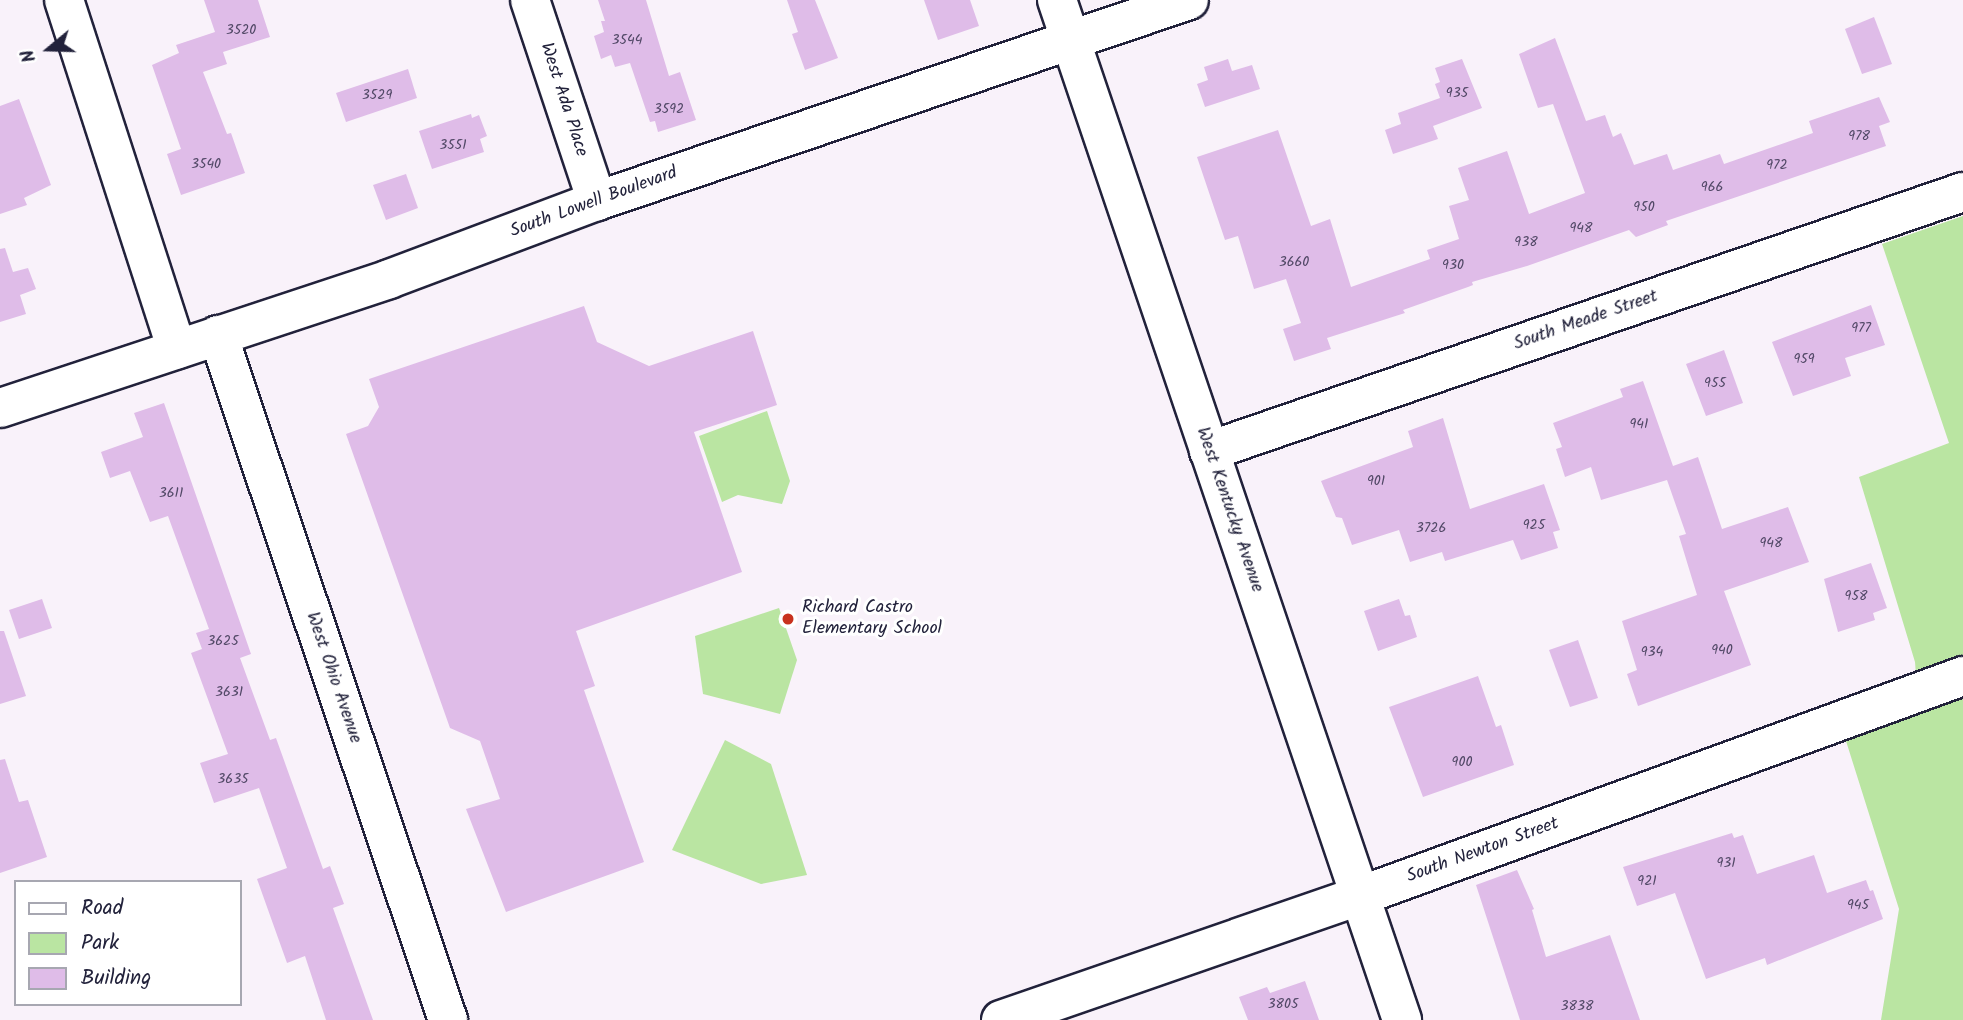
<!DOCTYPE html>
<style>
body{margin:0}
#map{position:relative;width:1963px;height:1020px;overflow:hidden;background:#f9f2fa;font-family:Kalam,sans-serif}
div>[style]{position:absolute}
.green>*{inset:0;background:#bae5a2}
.building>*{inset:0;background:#dfbce8}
.roads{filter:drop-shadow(2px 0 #22223b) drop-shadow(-2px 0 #22223b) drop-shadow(0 2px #22223b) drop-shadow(0 -2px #22223b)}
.minor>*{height:38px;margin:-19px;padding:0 19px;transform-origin:19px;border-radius:19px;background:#fff}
.dots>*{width:19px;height:19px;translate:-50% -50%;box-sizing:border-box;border:4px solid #fff;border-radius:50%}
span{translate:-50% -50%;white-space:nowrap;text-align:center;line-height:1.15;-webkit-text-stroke:6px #fff;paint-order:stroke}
.number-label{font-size:14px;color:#514866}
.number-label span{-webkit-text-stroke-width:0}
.street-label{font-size:18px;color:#22223b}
.poi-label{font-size:18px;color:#22223b}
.left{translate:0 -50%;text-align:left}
.legend{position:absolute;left:14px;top:880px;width:228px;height:126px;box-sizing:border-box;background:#fff;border:2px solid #a7a7b1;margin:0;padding:9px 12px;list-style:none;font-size:21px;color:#22223b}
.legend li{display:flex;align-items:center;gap:14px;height:35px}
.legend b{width:35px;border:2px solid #a7a7b1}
.north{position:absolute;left:14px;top:14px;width:70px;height:70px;-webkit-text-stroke:5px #fff;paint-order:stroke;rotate:251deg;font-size:19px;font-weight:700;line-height:28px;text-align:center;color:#22223b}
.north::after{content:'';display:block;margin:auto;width:24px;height:32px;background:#22223b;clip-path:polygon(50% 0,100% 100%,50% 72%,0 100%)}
</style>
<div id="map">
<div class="green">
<i style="clip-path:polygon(1963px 216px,1963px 1020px,1881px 1020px,1899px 909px,1846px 741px,1919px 714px,1915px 662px,1859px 477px,1949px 443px,1882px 244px)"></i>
<i style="clip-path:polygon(767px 411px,790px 481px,782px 504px,738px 495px,722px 502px,699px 436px)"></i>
<i style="clip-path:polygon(779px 608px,797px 660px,780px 714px,703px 694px,695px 636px)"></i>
<i style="clip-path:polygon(725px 740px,771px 764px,807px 875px,761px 884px,672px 850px)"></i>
</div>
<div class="building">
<i style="clip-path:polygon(204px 0,258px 0,270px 37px,223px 52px,227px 64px,203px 72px,227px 134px,231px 133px,245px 173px,181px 195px,167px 154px,181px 149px,152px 65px,179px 53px,176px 45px,215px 32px)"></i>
<i style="clip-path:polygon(598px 0,646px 0,669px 76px,680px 72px,696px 120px,658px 132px,655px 121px,650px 122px,630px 63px,615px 67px,611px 55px,601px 59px,594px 36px,604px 32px,601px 21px,605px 21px)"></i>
<i style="clip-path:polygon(787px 0,815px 0,838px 58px,805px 70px,792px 34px,798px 32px)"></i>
<i style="clip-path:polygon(924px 0,970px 0,979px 26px,938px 40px)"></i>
<i style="clip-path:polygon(1874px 17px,1892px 64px,1862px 74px,1845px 29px)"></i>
<i style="clip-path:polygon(1555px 38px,1586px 121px,1605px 115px,1613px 137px,1621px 133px,1634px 165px,1667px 154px,1673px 170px,1720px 154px,1724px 164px,1813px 133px,1809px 121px,1879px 97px,1890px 122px,1879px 126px,1886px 146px,1666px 221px,1668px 225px,1636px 237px,1629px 230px,1527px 266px,1472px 282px,1473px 285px,1468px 287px,1403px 310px,1405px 313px,1327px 338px,1331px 349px,1294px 361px,1283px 329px,1301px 323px,1286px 279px,1254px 289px,1238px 236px,1225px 240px,1197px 157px,1278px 130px,1311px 226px,1330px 219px,1351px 287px,1430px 259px,1427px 250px,1459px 239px,1449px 206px,1469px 200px,1458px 168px,1507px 151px,1529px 214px,1585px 193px,1553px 104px,1538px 108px,1519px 54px)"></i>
<i style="clip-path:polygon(1228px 59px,1232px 71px,1252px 65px,1260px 89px,1205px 107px,1197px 84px,1208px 80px,1204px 67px)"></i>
<i style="clip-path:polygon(1462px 59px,1482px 108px,1433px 126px,1438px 139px,1393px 154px,1385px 130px,1401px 124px,1398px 113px,1440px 98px,1435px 84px,1440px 82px,1435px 68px)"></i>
<i style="clip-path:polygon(408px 69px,417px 98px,346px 122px,336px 93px)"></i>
<i style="clip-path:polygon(19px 99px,51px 185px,24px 198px,27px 205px,0 214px,0 106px)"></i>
<i style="clip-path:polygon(471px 114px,472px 118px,479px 115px,487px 136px,480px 139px,484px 152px,432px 169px,419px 131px)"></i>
<i style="clip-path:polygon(406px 174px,418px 208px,386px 220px,373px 185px)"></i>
<i style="clip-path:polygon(5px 248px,13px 272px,28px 268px,36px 289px,20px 295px,26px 314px,0 322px,0 249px)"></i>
<i style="clip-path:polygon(1871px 305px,1885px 345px,1845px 358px,1851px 376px,1793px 396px,1772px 342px)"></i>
<i style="clip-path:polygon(584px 306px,597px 342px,649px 366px,753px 331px,777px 405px,694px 432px,742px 572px,576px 631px,595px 686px,584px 690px,644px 862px,506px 912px,466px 809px,500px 799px,480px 741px,450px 728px,346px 434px,368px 426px,379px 407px,369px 379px)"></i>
<i style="clip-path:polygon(1724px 350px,1743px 403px,1706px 416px,1686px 364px)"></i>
<i style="clip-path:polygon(1643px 381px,1673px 466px,1698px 457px,1722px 529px,1788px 507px,1809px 562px,1724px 591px,1751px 665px,1638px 706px,1627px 674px,1637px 670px,1622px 621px,1697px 595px,1679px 536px,1686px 534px,1667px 480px,1601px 500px,1591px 467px,1565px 477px,1556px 449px,1562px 447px,1553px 423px,1623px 397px,1620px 389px)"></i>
<i style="clip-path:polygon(164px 403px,251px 654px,240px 658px,270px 740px,276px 738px,323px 869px,330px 866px,344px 904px,333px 908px,373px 1020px,326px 1020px,305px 956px,287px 963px,257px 879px,287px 868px,259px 788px,214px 803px,200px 763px,228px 754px,191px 653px,202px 649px,196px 633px,209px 629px,168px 516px,150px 522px,130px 471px,110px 478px,101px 452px,143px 437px,134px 413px)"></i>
<i style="clip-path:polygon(1443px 418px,1470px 509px,1544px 484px,1560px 530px,1553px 532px,1558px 548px,1521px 560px,1513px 540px,1445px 561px,1442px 552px,1410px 562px,1399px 530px,1352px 545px,1342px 518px,1336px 517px,1321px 481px,1413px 447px,1408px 431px)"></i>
<i style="clip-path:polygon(1871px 563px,1887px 608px,1873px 613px,1875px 620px,1838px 632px,1824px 579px)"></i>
<i style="clip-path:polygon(42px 599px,52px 628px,19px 639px,9px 610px)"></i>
<i style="clip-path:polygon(1399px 599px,1405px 616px,1410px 615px,1417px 637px,1378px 651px,1364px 611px)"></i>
<i style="clip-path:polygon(0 631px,4px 631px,26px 696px,0 704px)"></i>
<i style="clip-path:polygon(1578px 640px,1598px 698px,1570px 707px,1549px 650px)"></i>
<i style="clip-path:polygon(1478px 676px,1496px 727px,1501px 725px,1514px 765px,1423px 797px,1389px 707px)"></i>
<i style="clip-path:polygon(5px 759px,19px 802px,28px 800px,47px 857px,0 873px,0 760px)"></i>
<i style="clip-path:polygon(1732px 833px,1734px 838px,1743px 835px,1757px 874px,1814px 855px,1827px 893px,1866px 880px,1870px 891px,1873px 890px,1883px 919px,1767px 965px,1765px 958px,1706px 979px,1675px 893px,1637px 906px,1623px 867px)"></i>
<i style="clip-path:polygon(1517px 870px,1534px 909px,1532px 910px,1546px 957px,1610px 935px,1640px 1020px,1520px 1020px,1476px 885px)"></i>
<i style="clip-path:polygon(1305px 981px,1319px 1020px,1248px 1020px,1239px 997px,1267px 987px,1270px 993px)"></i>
</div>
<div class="roads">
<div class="minor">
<i style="left:64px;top:0;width:367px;rotate:72.1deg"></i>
<i style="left:530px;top:0;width:212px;rotate:71.6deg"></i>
<i style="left:1057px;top:0;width:1077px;rotate:71.31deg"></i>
<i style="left:218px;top:335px;width:723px;rotate:71.44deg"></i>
<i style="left:0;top:408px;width:410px;rotate:-18.3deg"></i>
<i style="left:389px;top:279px;width:222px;rotate:-20.6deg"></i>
<i style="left:597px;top:201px;width:625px;rotate:-18.75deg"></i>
<i style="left:1209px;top:451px;width:797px;rotate:-18.96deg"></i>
<i style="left:1001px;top:1020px;width:380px;rotate:-19.1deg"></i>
<i style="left:1360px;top:896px;width:642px;rotate:-20.04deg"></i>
</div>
</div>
<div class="dots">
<i style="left:788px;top:619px;background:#c8321e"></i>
</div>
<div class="number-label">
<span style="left:241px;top:30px">3520</span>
<span style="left:627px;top:40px">3544</span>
<span style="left:1457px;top:93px">935</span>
<span style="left:377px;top:95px">3529</span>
<span style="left:669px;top:109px">3592</span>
<span style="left:1859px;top:136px">978</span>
<span style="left:453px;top:145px">3551</span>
<span style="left:206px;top:164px">3540</span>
<span style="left:1777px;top:165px">972</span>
<span style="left:1712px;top:187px">966</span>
<span style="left:1644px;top:207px">950</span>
<span style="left:1581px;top:228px">948</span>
<span style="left:1526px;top:242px">938</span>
<span style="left:1294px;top:262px">3660</span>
<span style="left:1453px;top:265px">930</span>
<span style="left:1861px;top:328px">977</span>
<span style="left:1804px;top:359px">959</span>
<span style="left:1715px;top:383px">955</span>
<span style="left:1639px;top:424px">941</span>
<span style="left:1376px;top:481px">901</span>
<span style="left:171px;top:493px">3611</span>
<span style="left:1534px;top:525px">925</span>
<span style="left:1431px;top:528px">3726</span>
<span style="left:1771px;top:543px">948</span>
<span style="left:1856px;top:596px">958</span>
<span style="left:223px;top:641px">3625</span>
<span style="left:1722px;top:650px">940</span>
<span style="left:1652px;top:652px">934</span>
<span style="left:229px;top:692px">3631</span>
<span style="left:1462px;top:762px">900</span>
<span style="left:233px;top:779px">3635</span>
<span style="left:1726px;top:863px">931</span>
<span style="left:1647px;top:881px">921</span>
<span style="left:1858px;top:905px">945</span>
<span style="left:1283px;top:1004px">3805</span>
<span style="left:1577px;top:1006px">3838</span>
</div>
<div class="street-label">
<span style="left:563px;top:100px;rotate:72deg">West Ada Place</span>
<span style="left:594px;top:203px;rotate:-20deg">South Lowell Boulevard</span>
<span style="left:1586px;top:321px;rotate:-19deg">South Meade Street</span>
<span style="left:1229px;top:510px;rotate:71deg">West Kentucky Avenue</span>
<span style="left:333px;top:678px;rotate:71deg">West Ohio Avenue</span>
<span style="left:1483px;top:851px;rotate:-20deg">South Newton Street</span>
</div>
<div class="poi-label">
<span class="left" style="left:802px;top:619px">Richard Castro<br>Elementary School</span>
</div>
<ul class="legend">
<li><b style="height:9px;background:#fff"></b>Road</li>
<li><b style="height:19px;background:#bae5a2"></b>Park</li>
<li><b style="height:19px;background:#dfbce8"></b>Building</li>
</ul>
<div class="north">N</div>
</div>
